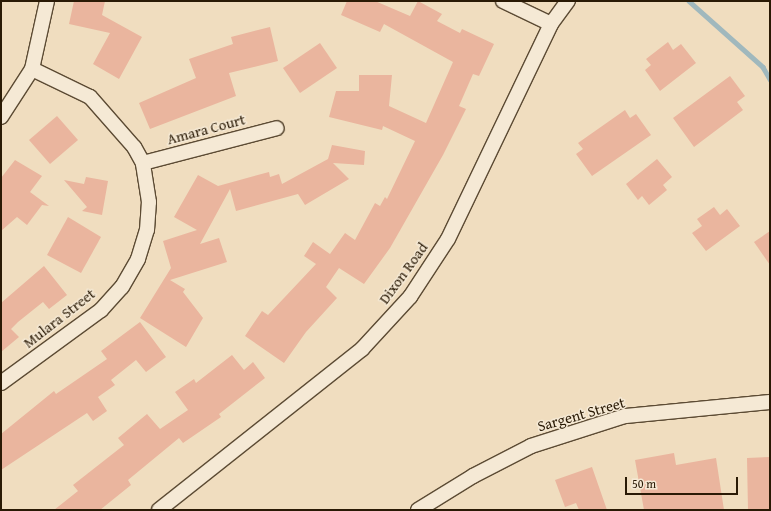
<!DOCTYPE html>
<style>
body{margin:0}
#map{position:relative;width:771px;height:511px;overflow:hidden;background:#f0ddbf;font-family:"Gentium Book Plus",serif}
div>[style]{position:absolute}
.stream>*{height:4.5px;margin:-2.25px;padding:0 2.25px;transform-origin:2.25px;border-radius:2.25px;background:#a0b8bd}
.building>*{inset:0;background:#eab59e}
.roads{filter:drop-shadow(1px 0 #5c4b34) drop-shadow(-1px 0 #5c4b34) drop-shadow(0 1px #5c4b34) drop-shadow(0 -1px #5c4b34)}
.minor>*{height:14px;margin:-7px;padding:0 7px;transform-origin:7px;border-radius:7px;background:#f5e9d5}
span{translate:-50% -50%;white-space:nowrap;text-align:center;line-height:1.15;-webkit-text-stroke:3px #f5e9d5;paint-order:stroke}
.street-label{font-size:15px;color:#2a1a05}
.frame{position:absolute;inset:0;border:2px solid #2a1a05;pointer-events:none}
.scale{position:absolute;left:625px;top:477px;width:113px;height:18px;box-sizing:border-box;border:2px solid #2a1a05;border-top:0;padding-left:5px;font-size:12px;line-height:14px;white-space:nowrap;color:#2a1a05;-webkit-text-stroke:3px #f5e9d5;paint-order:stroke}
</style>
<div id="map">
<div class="stream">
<i style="left:689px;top:1px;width:99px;rotate:41.7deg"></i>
<i style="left:763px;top:67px;width:14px;rotate:60deg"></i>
</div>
<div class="building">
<i style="clip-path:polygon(74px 1px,105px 1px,102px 15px,142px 37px,119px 79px,93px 64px,110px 33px,69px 24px)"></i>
<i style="clip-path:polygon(347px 1px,375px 1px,410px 16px,418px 1px,442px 14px,437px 21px,460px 33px,462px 29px,494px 44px,479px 76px,473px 74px,459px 106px,466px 109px,443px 155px,390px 248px,364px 284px,339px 268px,326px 287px,337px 298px,306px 332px,284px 363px,245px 336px,262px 311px,268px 315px,316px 264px,304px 256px,313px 242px,330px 254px,345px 233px,355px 240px,375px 203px,380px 206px,385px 197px,387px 199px,415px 141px,383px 126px,382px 130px,329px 117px,336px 91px,359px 91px,359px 75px,392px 75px,389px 106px,426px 123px,453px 62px,384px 24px,380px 32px,341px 15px)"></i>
<i style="clip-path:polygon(270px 27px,278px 61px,229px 73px,236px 96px,150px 129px,139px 103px,196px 78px,189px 59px,233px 44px,231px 37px)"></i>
<i style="clip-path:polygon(668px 42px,673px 50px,681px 44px,696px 63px,660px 91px,645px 70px,651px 65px,646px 59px)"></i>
<i style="clip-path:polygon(320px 43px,337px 68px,300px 93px,283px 68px)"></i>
<i style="clip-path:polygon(730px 76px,745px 96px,737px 102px,743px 110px,694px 147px,673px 118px)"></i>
<i style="clip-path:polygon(625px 110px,630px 118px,636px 114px,651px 135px,592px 176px,576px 154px,583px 149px,578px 143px)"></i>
<i style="clip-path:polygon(57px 116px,78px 140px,50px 164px,29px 140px)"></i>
<i style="clip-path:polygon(332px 145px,365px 151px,364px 165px,333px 163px,349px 179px,305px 205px,298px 194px,236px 211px,230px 189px,200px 244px,219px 238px,227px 262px,170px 280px,185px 289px,183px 292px,203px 318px,186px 347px,140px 318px,171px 268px,163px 241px,197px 230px,174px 217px,198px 175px,218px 186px,269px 172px,270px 177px,279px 174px,282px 184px,328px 159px)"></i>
<i style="clip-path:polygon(657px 159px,672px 177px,663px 185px,667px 190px,649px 205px,642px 196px,638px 200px,626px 184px)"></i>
<i style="clip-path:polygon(15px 160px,42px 176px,30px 192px,49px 206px,42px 205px,27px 225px,17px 217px,1px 231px,1px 178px)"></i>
<i style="clip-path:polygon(86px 177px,108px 181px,102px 215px,82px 211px,87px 207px,64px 180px,84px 184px)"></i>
<i style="clip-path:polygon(714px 207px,720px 215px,727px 209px,740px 226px,706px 251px,692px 233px,702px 226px,697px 219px)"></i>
<i style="clip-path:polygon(68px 217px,101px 237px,81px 273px,47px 255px)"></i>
<i style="clip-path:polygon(770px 231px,770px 265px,754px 242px)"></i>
<i style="clip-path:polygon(44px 266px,67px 295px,49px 309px,43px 302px,18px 322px,11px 329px,19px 337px,1px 352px,1px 303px)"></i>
<i style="clip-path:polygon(140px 322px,166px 357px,146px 372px,136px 360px,111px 380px,115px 385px,98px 397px,107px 411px,93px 421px,87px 413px,1px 470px,1px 434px,54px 391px,56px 394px,107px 359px,101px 351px)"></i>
<i style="clip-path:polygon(232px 355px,244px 370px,253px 362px,265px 378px,219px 414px,221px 417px,183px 443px,179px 438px,128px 480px,131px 485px,100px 510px,54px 510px,78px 491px,73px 485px,124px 445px,118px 438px,147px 414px,160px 429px,188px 410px,175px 392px,194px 379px,196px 383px)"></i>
<i style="clip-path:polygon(674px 453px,676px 465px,716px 458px,724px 510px,644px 510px,635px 460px)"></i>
<i style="clip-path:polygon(770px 457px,770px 510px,748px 510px,747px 458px)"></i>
<i style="clip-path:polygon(592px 467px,607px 510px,579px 510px,576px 503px,565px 507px,555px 480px)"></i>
</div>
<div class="roads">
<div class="minor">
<i style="left:503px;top:1px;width:53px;rotate:25.6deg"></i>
<i style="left:1px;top:117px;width:57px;rotate:-57.1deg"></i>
<i style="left:32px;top:69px;width:70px;rotate:-77.6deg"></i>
<i style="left:143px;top:163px;width:138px;rotate:-14.6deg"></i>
<i style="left:1px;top:383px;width:124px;rotate:-36.1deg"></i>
<i style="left:101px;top:310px;width:31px;rotate:-48deg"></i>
<i style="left:122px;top:287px;width:32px;rotate:-60deg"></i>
<i style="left:138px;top:259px;width:30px;rotate:-73deg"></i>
<i style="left:147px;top:230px;width:28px;rotate:-86deg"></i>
<i style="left:149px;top:202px;width:39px;rotate:-99deg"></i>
<i style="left:143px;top:163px;width:18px;rotate:-119deg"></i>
<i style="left:134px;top:147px;width:67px;rotate:-131.3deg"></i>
<i style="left:90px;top:97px;width:64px;rotate:-154.2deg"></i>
<i style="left:159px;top:510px;width:259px;rotate:-38.4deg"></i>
<i style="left:362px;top:349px;width:71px;rotate:-47.3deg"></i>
<i style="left:410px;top:297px;width:69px;rotate:-56.8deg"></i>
<i style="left:448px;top:239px;width:238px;rotate:-64.4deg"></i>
<i style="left:551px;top:24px;width:29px;rotate:-54deg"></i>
<i style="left:418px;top:510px;width:65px;rotate:-31.7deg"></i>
<i style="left:473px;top:476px;width:65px;rotate:-27.3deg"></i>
<i style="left:531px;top:446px;width:99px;rotate:-17.7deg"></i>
<i style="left:625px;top:416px;width:146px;rotate:-5.5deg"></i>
</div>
</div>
<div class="street-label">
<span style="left:206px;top:129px;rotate:-15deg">Amara Court</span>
<span style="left:403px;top:273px;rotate:-54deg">Dixon Road</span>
<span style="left:59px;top:318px;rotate:-38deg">Mulara Street</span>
<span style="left:581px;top:414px;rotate:-16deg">Sargent Street</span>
</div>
<div class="frame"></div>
<div class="scale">50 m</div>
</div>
